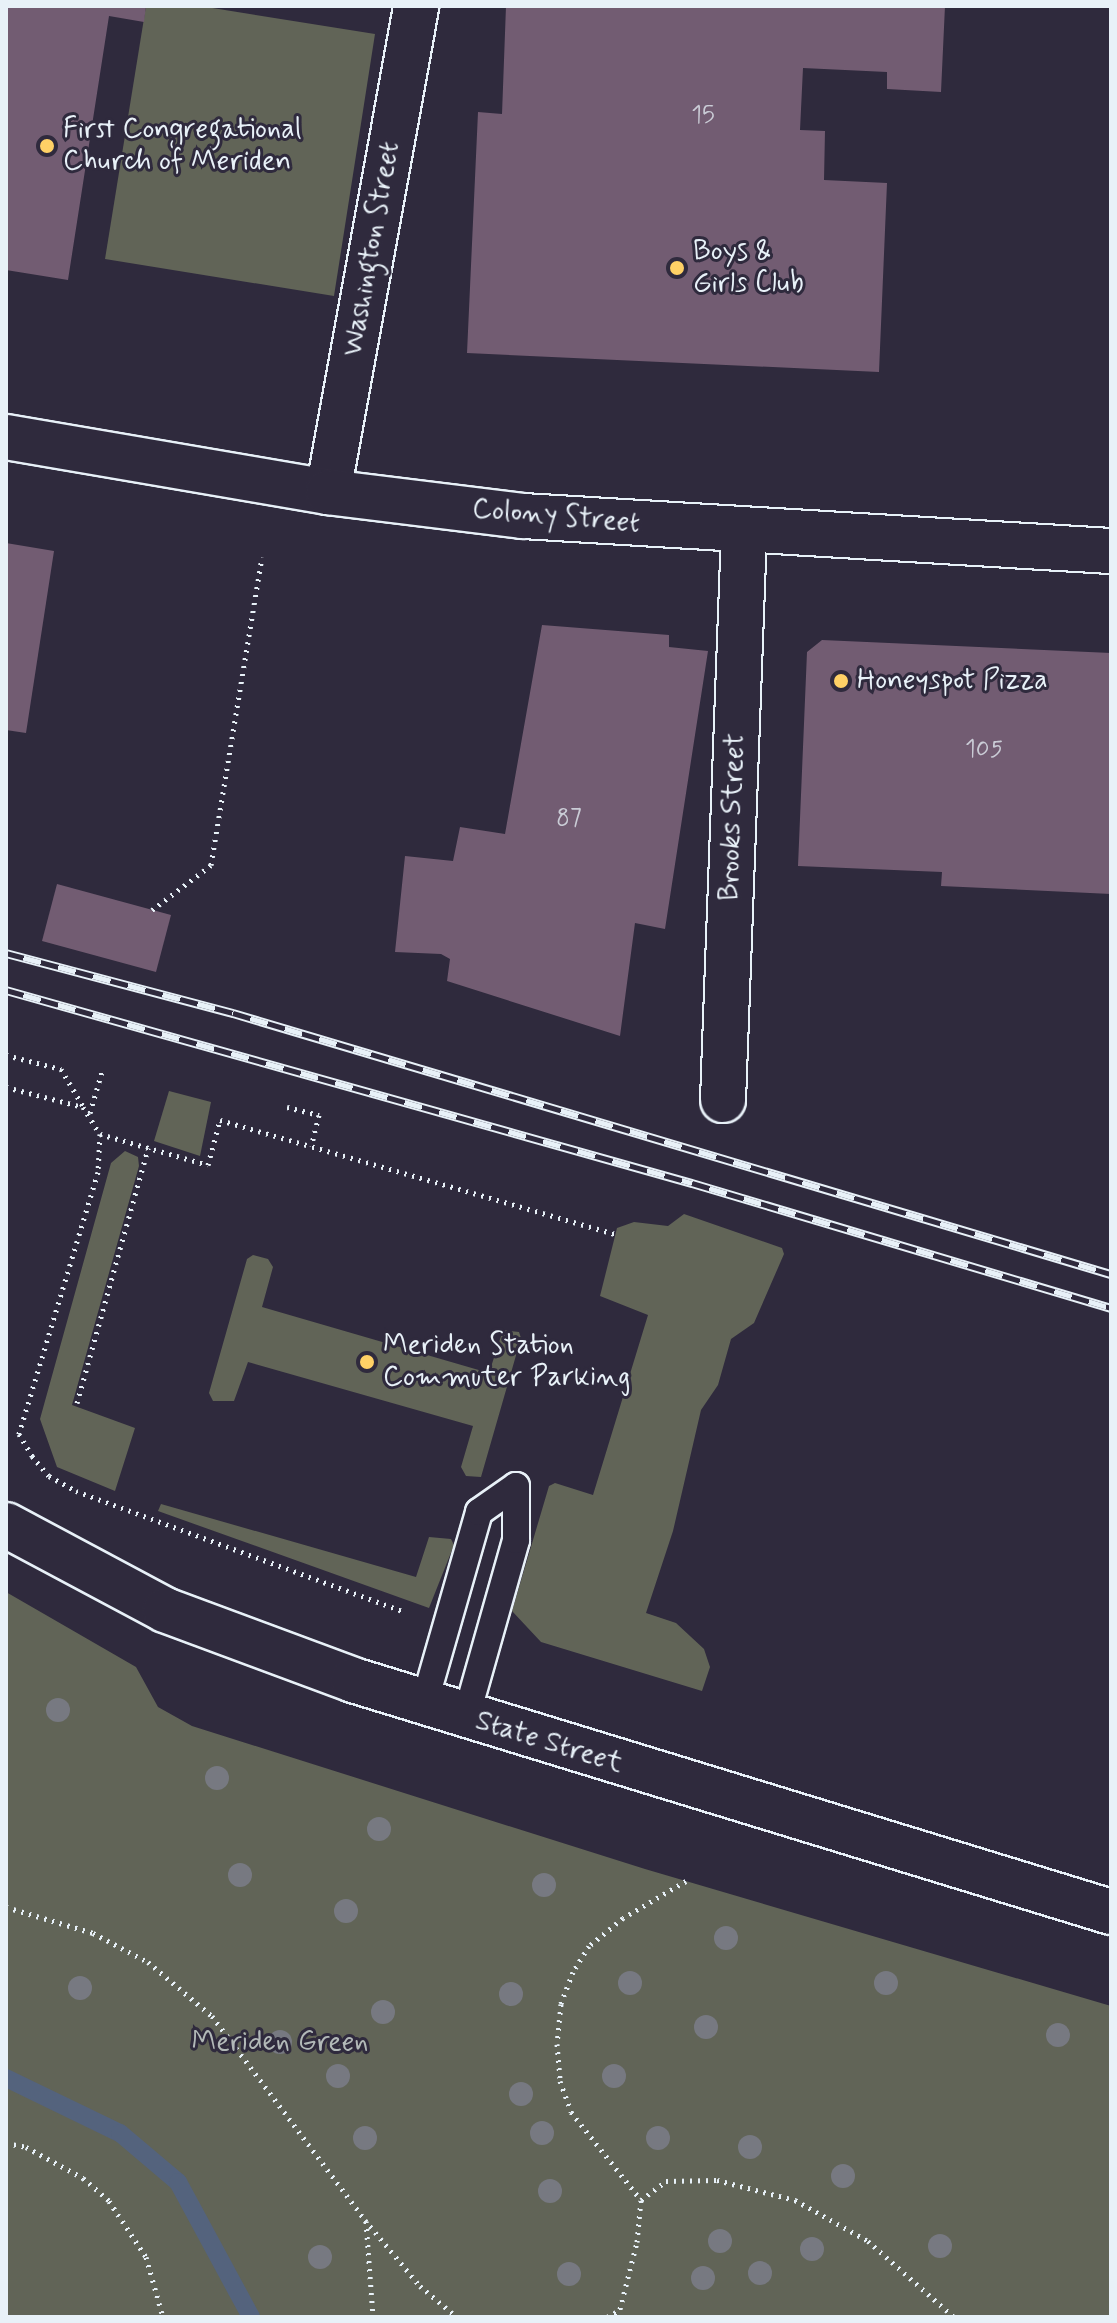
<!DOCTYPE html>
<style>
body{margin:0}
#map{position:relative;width:1117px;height:2323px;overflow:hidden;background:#2f2a3d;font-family:Mynerve,sans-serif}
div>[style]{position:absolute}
.green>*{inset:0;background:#616457}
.stream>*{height:18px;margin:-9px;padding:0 9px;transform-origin:9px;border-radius:9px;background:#54637d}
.building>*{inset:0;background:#725c72}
.path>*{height:5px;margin-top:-2.5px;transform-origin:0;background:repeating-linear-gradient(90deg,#e8f1f8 0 2px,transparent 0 8px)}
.roads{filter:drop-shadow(2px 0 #e8f1f8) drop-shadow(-2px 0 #e8f1f8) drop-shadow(0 2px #e8f1f8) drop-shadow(0 -2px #e8f1f8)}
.lane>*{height:26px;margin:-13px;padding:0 13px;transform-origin:13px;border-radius:13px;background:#2f2a3d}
.street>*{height:44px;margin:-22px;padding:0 22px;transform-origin:22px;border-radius:22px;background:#2f2a3d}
.secondary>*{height:44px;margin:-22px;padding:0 22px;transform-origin:22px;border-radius:22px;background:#2f2a3d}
.rail>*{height:9px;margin-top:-4.5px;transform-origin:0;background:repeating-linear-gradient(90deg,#2f2a3d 0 18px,#e8f1f8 0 36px);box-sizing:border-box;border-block:2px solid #e8f1f8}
.trees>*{width:24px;height:24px;margin:-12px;border-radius:50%;background:#777981}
.dots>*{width:22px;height:22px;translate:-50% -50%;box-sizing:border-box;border:4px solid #2f2a3d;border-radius:50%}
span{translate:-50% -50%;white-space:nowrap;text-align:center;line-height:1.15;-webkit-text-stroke:6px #2f2a3d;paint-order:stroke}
.number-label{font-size:24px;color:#caccd6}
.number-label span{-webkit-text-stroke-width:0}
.poi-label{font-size:28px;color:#e8f1f8}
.left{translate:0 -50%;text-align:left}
.street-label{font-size:28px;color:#e8f1f8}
.park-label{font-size:28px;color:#b2b9b8}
.frame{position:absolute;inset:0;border:8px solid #e8f1f8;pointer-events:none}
</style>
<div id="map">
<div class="green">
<i style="clip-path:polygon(146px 6px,200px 6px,375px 34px,334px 296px,105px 259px)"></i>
<i style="clip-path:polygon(169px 1091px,211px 1102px,200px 1156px,154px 1141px)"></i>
<i style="clip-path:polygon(125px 1151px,138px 1157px,139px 1166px,72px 1405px,135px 1428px,115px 1491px,57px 1467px,40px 1419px,111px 1163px)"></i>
<i style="clip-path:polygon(684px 1214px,782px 1248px,784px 1254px,754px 1323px,731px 1339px,718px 1385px,701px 1410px,673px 1531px,646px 1613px,676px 1623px,704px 1649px,710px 1667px,702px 1691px,541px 1642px,512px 1611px,549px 1486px,555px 1483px,593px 1495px,648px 1315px,600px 1296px,617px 1228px,634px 1222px,668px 1226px)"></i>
<i style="clip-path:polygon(253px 1255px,268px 1259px,273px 1267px,262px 1307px,489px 1373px,503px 1330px,519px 1332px,521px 1338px,481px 1477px,466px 1476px,461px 1467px,473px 1426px,248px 1362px,234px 1401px,213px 1401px,209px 1393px,247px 1259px)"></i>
<i style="clip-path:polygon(161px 1504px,416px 1577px,429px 1537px,451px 1539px,454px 1545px,429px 1608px,158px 1511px)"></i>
<i style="clip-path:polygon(6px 1592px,136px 1667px,158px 1707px,192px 1726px,645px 1869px,1111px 2006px,1111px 2317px,6px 2317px)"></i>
</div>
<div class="stream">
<i style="left:6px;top:2078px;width:127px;rotate:25.8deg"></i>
<i style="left:120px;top:2133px;width:76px;rotate:40.2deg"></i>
<i style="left:178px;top:2182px;width:153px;rotate:61.6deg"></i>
</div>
<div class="building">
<i style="clip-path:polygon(6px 6px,146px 6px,144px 22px,109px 16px,68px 280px,6px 270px)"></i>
<i style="clip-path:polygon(506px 6px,945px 6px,941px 92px,887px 89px,887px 72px,803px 68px,800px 130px,825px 131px,824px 180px,887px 183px,879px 372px,467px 353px,478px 112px,502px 114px)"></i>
<i style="clip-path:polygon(6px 543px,54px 551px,26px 733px,6px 730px)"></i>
<i style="clip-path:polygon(542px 625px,669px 635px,669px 647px,708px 651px,665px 929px,635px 923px,620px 1036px,447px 981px,450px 959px,441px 954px,395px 952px,405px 856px,453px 861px,460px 827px,505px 834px)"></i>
<i style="clip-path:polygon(822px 640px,1111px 653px,1111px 894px,941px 886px,942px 872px,798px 866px,807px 652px)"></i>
<i style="clip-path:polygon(57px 884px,171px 915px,156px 972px,42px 941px)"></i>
</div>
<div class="path">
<i style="left:152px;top:910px;width:74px;rotate:-37.3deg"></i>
<i style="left:211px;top:865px;width:312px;rotate:-80.6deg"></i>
<i style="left:6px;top:1055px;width:57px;rotate:14.3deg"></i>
<i style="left:61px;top:1069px;width:43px;rotate:59.3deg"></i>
<i style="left:6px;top:1087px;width:80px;rotate:14.6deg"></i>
<i style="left:83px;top:1107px;width:32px;rotate:58deg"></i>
<i style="left:100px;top:1134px;width:38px;rotate:93deg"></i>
<i style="left:98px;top:1172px;width:274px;rotate:106.8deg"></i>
<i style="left:19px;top:1434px;width:26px;rotate:59deg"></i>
<i style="left:32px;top:1456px;width:26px;rotate:50deg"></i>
<i style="left:49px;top:1476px;width:31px;rotate:29deg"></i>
<i style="left:76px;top:1491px;width:351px;rotate:20.2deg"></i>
<i style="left:287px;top:1107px;width:33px;rotate:14deg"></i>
<i style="left:319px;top:1115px;width:32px;rotate:104deg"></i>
<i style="left:90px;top:1113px;width:47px;rotate:-73.9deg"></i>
<i style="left:100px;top:1134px;width:112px;rotate:16deg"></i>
<i style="left:208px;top:1165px;width:47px;rotate:-75.1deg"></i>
<i style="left:220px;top:1120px;width:412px;rotate:16.1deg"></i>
<i style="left:77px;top:1403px;width:265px;rotate:-74.4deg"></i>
<i style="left:686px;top:1881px;width:73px;rotate:149.6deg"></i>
<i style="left:623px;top:1918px;width:44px;rotate:140.5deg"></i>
<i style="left:589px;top:1946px;width:31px;rotate:122deg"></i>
<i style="left:573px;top:1972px;width:34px;rotate:111deg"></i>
<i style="left:561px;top:2004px;width:40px;rotate:95.7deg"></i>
<i style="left:557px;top:2044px;width:37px;rotate:85deg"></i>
<i style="left:560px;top:2081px;width:33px;rotate:70deg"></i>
<i style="left:571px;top:2112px;width:112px;rotate:51.5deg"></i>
<i style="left:641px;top:2200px;width:31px;rotate:-37deg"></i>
<i style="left:666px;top:2181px;width:51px;rotate:-1.1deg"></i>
<i style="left:717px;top:2180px;width:81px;rotate:14.4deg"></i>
<i style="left:795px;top:2200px;width:84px;rotate:29.3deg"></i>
<i style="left:868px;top:2241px;width:115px;rotate:41.5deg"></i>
<i style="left:6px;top:1907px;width:91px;rotate:16.6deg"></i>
<i style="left:93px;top:1933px;width:62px;rotate:27.8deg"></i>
<i style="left:148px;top:1962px;width:84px;rotate:40.2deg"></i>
<i style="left:212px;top:2016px;width:255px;rotate:53.1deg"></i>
<i style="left:365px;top:2220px;width:86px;rotate:50.2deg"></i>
<i style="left:420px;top:2286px;width:48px;rotate:40deg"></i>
<i style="left:6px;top:2143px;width:20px;rotate:11deg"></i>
<i style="left:26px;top:2147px;width:65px;rotate:28.5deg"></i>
<i style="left:83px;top:2178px;width:35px;rotate:41deg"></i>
<i style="left:109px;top:2201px;width:67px;rotate:56.5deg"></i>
<i style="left:146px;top:2257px;width:62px;rotate:74.2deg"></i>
<i style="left:366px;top:2221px;width:96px;rotate:85.8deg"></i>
<i style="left:607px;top:2317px;width:15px;rotate:-28deg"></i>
<i style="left:618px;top:2317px;width:77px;rotate:-75.8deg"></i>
<i style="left:637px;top:2242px;width:42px;rotate:-84.6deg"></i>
</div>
<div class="roads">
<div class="lane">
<i style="left:424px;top:1704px;width:200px;rotate:-74deg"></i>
<i style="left:479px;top:1512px;width:45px;rotate:-35.1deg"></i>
<i style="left:466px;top:1717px;width:184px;rotate:-74.2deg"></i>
<i style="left:516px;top:1540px;width:54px;rotate:-90deg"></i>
</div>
<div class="street">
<i style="left:328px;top:492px;width:494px;rotate:-79.7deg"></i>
<i style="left:723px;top:1100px;width:567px;rotate:-87.88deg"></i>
</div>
<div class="secondary">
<i style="left:6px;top:437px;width:327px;rotate:9.7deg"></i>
<i style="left:328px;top:492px;width:196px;rotate:7deg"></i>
<i style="left:523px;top:516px;width:589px;rotate:3.41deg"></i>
<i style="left:6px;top:1525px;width:180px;rotate:28.1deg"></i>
<i style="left:165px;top:1610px;width:201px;rotate:20.4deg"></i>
<i style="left:353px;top:1680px;width:793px;rotate:17.02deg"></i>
</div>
</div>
<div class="rail">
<i style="left:6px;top:953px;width:235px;rotate:14.8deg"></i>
<i style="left:233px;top:1013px;width:916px;rotate:16.56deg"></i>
<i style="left:6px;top:990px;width:713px;rotate:15.71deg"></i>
<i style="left:692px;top:1183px;width:437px;rotate:16.6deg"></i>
</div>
<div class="trees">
<i style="left:58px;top:1710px"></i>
<i style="left:217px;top:1778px"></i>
<i style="left:379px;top:1829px"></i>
<i style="left:240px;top:1875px"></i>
<i style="left:544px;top:1885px"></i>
<i style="left:346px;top:1911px"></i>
<i style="left:726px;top:1938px"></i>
<i style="left:630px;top:1983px"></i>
<i style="left:886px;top:1983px"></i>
<i style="left:80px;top:1988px"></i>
<i style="left:511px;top:1994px"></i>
<i style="left:383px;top:2012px"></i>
<i style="left:706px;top:2027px"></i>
<i style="left:1058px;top:2035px"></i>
<i style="left:280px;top:2042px"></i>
<i style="left:338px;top:2076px"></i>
<i style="left:614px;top:2076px"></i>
<i style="left:521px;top:2094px"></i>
<i style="left:542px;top:2133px"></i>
<i style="left:365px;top:2138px"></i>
<i style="left:658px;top:2138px"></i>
<i style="left:750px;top:2147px"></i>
<i style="left:843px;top:2176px"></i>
<i style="left:550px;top:2191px"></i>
<i style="left:720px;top:2241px"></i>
<i style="left:940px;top:2246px"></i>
<i style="left:812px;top:2249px"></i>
<i style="left:320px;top:2257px"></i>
<i style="left:760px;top:2273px"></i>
<i style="left:569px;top:2274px"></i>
<i style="left:703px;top:2278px"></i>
</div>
<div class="dots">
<i style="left:47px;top:146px;background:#ffd166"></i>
<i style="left:677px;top:268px;background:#ffd166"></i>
<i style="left:841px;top:681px;background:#ffd166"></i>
<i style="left:367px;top:1362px;background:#ffd166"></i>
</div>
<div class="number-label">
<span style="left:703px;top:116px">15</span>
<span style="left:984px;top:750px">105</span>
<span style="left:569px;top:819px">87</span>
</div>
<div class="poi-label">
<span class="left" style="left:63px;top:146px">First Congregational<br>Church of Meriden</span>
<span class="left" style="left:693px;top:268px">Boys &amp;<br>Girls Club</span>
<span class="left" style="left:857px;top:681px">Honeyspot Pizza</span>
<span class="left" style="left:383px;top:1362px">Meriden Station<br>Commuter Parking</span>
</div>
<div class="street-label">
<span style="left:372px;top:249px;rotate:-80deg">Washington Street</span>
<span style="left:556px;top:517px;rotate:5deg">Colony Street</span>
<span style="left:733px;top:817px;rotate:-88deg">Brooks Street</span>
<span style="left:549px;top:1743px;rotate:17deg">State Street</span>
</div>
<div class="park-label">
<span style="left:280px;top:2043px">Meriden Green</span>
</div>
<div class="frame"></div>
</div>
